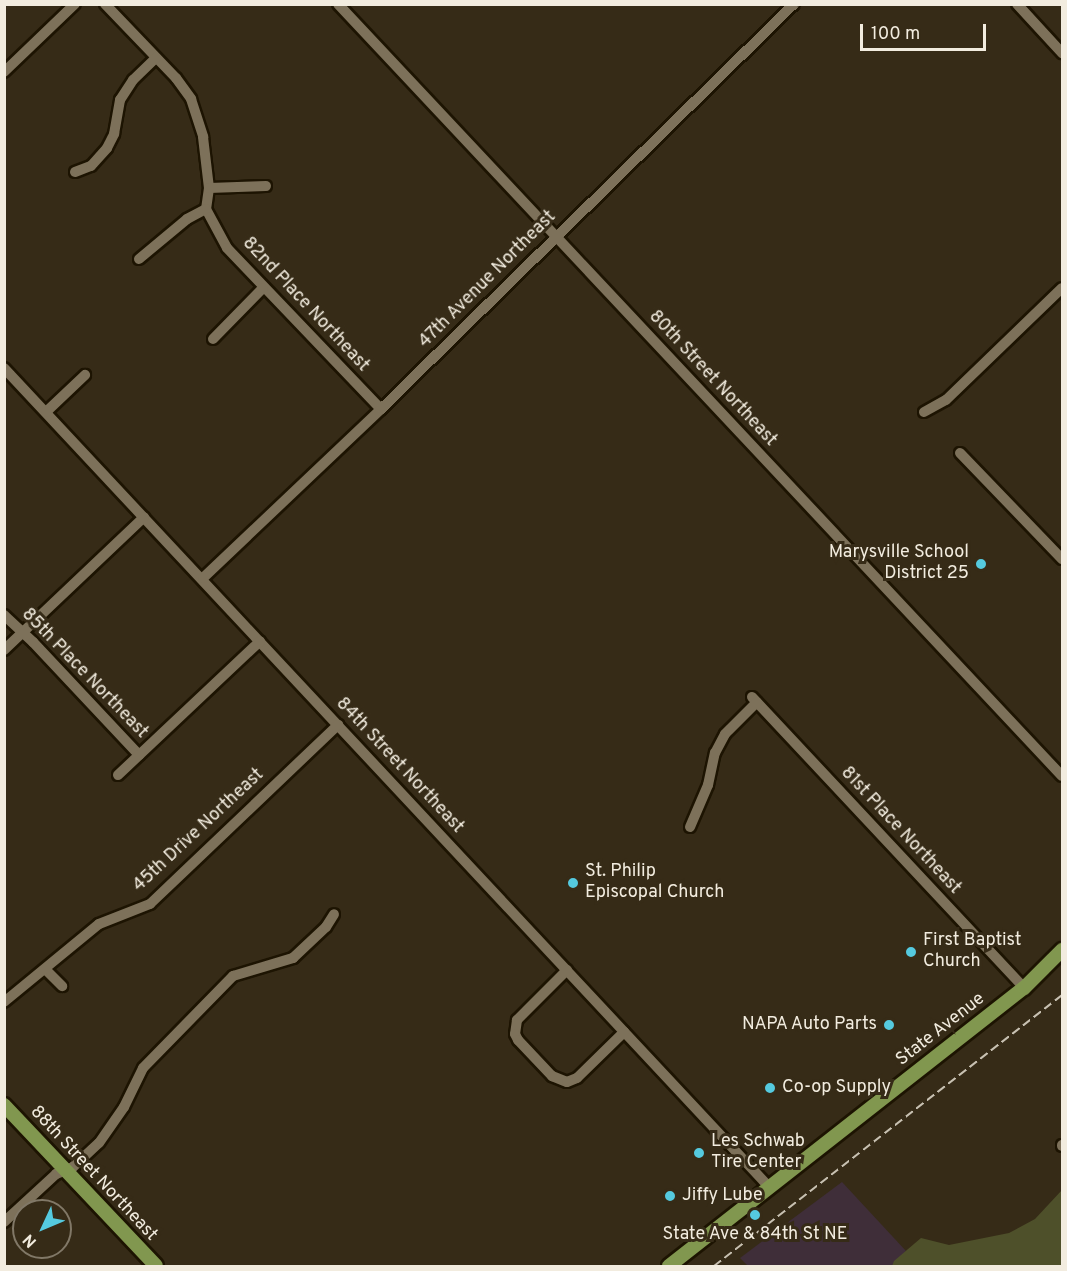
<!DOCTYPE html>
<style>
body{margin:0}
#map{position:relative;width:1067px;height:1271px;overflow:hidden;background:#362b17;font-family:Overpass,sans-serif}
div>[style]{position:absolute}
.industrial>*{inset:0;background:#3f2e39}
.green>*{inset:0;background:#4e502a}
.roads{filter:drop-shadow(2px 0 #1d1402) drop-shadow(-2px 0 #1d1402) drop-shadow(0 2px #1d1402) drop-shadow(0 -2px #1d1402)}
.minor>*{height:10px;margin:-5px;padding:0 5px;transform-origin:5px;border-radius:5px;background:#7d715a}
.major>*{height:14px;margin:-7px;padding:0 7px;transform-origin:7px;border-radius:7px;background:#81974f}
.rail>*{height:2px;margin-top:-1px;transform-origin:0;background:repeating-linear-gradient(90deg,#c8c1b2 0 9px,transparent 0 13.5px)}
.dots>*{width:16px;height:16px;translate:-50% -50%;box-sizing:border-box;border:3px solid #362b17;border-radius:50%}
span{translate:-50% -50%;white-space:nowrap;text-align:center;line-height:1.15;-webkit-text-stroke:6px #362b17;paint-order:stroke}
.street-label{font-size:18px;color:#f2ecdf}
.poi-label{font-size:18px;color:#f2ecdf}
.right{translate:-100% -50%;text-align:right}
.left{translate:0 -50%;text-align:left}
.frame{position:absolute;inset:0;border:6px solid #f2ecdf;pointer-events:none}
.north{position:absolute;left:12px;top:1199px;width:60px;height:60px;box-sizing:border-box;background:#362b17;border:2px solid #817867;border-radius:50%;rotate:226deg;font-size:16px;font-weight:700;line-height:24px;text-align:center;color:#f2ecdf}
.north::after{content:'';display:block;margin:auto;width:21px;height:27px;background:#55cadf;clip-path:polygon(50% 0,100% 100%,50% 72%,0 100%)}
.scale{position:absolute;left:860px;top:24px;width:126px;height:27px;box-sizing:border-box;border:3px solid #f2ecdf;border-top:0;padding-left:8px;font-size:18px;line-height:21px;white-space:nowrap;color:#f2ecdf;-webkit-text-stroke:4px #362b17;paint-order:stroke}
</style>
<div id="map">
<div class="industrial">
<i style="clip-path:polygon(842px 1182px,906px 1251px,892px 1266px,748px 1266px,740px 1258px)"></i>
</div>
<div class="green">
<i style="clip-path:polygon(1062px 1190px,1062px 1266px,892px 1266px,894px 1261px,921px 1238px,949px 1245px,1009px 1233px,1035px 1219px)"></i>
</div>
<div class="roads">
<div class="minor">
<i style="left:105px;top:4px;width:103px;rotate:46.2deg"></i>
<i style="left:176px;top:78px;width:26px;rotate:54deg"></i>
<i style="left:191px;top:99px;width:40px;rotate:72deg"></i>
<i style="left:203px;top:137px;width:51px;rotate:83.3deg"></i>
<i style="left:209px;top:188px;width:21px;rotate:98deg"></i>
<i style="left:206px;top:209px;width:44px;rotate:61.7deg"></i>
<i style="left:227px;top:248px;width:223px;rotate:46.3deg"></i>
<i style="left:338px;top:4px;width:1058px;rotate:46.84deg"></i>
<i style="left:1017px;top:4px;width:67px;rotate:47.4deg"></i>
<i style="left:4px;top:72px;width:98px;rotate:-43.8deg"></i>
<i style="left:75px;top:172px;width:17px;rotate:-21deg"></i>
<i style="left:91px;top:166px;width:24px;rotate:-48deg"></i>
<i style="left:107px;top:148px;width:16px;rotate:-63deg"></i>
<i style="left:114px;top:134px;width:35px;rotate:-80deg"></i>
<i style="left:120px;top:100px;width:24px;rotate:-57deg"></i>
<i style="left:133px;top:80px;width:32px;rotate:-44deg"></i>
<i style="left:209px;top:188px;width:57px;rotate:-2deg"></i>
<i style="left:139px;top:259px;width:62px;rotate:-39.8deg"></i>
<i style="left:187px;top:219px;width:21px;rotate:-28deg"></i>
<i style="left:213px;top:339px;width:71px;rotate:-45.6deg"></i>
<i style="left:4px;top:368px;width:1121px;rotate:46.95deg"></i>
<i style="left:46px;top:412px;width:54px;rotate:-43.5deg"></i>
<i style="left:924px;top:412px;width:25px;rotate:-29deg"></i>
<i style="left:946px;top:400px;width:161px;rotate:-44deg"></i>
<i style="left:960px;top:453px;width:147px;rotate:46.1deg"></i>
<i style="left:203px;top:578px;width:245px;rotate:-43.5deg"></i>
<i style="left:381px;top:409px;width:578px;rotate:-44.44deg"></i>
<i style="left:4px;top:615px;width:40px;rotate:43deg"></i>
<i style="left:33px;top:642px;width:155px;rotate:46.8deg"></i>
<i style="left:4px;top:650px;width:193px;rotate:-43.5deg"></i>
<i style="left:752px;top:697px;width:398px;rotate:46.9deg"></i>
<i style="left:118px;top:775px;width:195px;rotate:-43.3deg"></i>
<i style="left:690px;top:827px;width:46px;rotate:-66.8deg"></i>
<i style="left:708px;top:785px;width:33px;rotate:-78deg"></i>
<i style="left:715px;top:753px;width:21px;rotate:-62deg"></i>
<i style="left:725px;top:734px;width:45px;rotate:-45deg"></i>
<i style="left:46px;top:970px;width:23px;rotate:45deg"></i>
<i style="left:567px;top:970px;width:71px;rotate:135deg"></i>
<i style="left:517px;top:1020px;width:14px;rotate:98deg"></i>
<i style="left:515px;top:1034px;width:7px;rotate:63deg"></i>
<i style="left:518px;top:1040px;width:50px;rotate:46.6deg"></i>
<i style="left:552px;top:1076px;width:16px;rotate:22deg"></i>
<i style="left:567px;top:1082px;width:11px;rotate:-22deg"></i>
<i style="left:577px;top:1078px;width:66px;rotate:-44.4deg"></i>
<i style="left:4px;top:1002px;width:123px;rotate:-39.4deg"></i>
<i style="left:99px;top:924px;width:55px;rotate:-21.4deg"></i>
<i style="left:150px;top:904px;width:260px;rotate:-43.6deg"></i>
<i style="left:1062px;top:1146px;width:1px;rotate:-90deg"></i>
<i style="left:4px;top:1222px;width:71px;rotate:-42.7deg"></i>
<i style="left:56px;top:1174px;width:18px;rotate:-22deg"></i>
<i style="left:73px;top:1167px;width:35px;rotate:-43deg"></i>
<i style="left:99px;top:1143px;width:44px;rotate:-55.2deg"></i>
<i style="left:124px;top:1107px;width:43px;rotate:-64deg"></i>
<i style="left:143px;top:1068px;width:129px;rotate:-45.6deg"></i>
<i style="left:233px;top:976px;width:63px;rotate:-16.7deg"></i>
<i style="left:293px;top:958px;width:45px;rotate:-43.2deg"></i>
<i style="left:326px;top:927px;width:15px;rotate:-58deg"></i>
</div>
<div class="major">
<i style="left:4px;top:1105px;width:221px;rotate:46.6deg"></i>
<i style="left:669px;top:1266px;width:451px;rotate:-38.1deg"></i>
<i style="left:1024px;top:988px;width:54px;rotate:-45deg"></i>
</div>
</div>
<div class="rail">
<i style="left:714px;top:1266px;width:441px;rotate:-37.9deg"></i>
</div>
<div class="dots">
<i style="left:981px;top:564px;background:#55cadf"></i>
<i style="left:573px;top:883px;background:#55cadf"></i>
<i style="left:911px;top:952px;background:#55cadf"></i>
<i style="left:889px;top:1025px;background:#55cadf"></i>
<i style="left:770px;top:1088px;background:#55cadf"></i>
<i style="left:699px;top:1153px;background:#55cadf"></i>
<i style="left:670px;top:1196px;background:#55cadf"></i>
<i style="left:755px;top:1215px;background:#55cadf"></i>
</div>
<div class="street-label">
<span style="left:488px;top:280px;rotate:-45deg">47th Avenue Northeast</span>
<span style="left:305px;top:305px;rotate:47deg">82nd Place Northeast</span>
<span style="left:712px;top:379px;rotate:47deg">80th Street Northeast</span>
<span style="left:84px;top:674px;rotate:46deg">85th Place Northeast</span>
<span style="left:399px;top:766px;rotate:47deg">84th Street Northeast</span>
<span style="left:199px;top:831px;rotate:-43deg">45th Drive Northeast</span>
<span style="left:900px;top:831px;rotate:47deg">81st Place Northeast</span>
<span style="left:941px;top:1030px;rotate:-38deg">State Avenue</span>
<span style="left:93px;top:1174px;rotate:47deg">88th Street Northeast</span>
</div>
<div class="poi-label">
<span class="right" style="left:969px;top:564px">Marysville School<br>District 25</span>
<span class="left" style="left:585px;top:883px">St. Philip<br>Episcopal Church</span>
<span class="left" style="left:923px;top:952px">First Baptist<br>Church</span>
<span class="right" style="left:877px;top:1025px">NAPA Auto Parts</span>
<span class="left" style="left:782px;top:1088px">Co-op Supply</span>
<span class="left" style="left:711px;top:1153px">Les Schwab<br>Tire Center</span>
<span class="left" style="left:682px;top:1196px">Jiffy Lube</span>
<span style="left:755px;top:1235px">State Ave &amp; 84th St NE</span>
</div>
<div class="frame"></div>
<div class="north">N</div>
<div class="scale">100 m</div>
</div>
